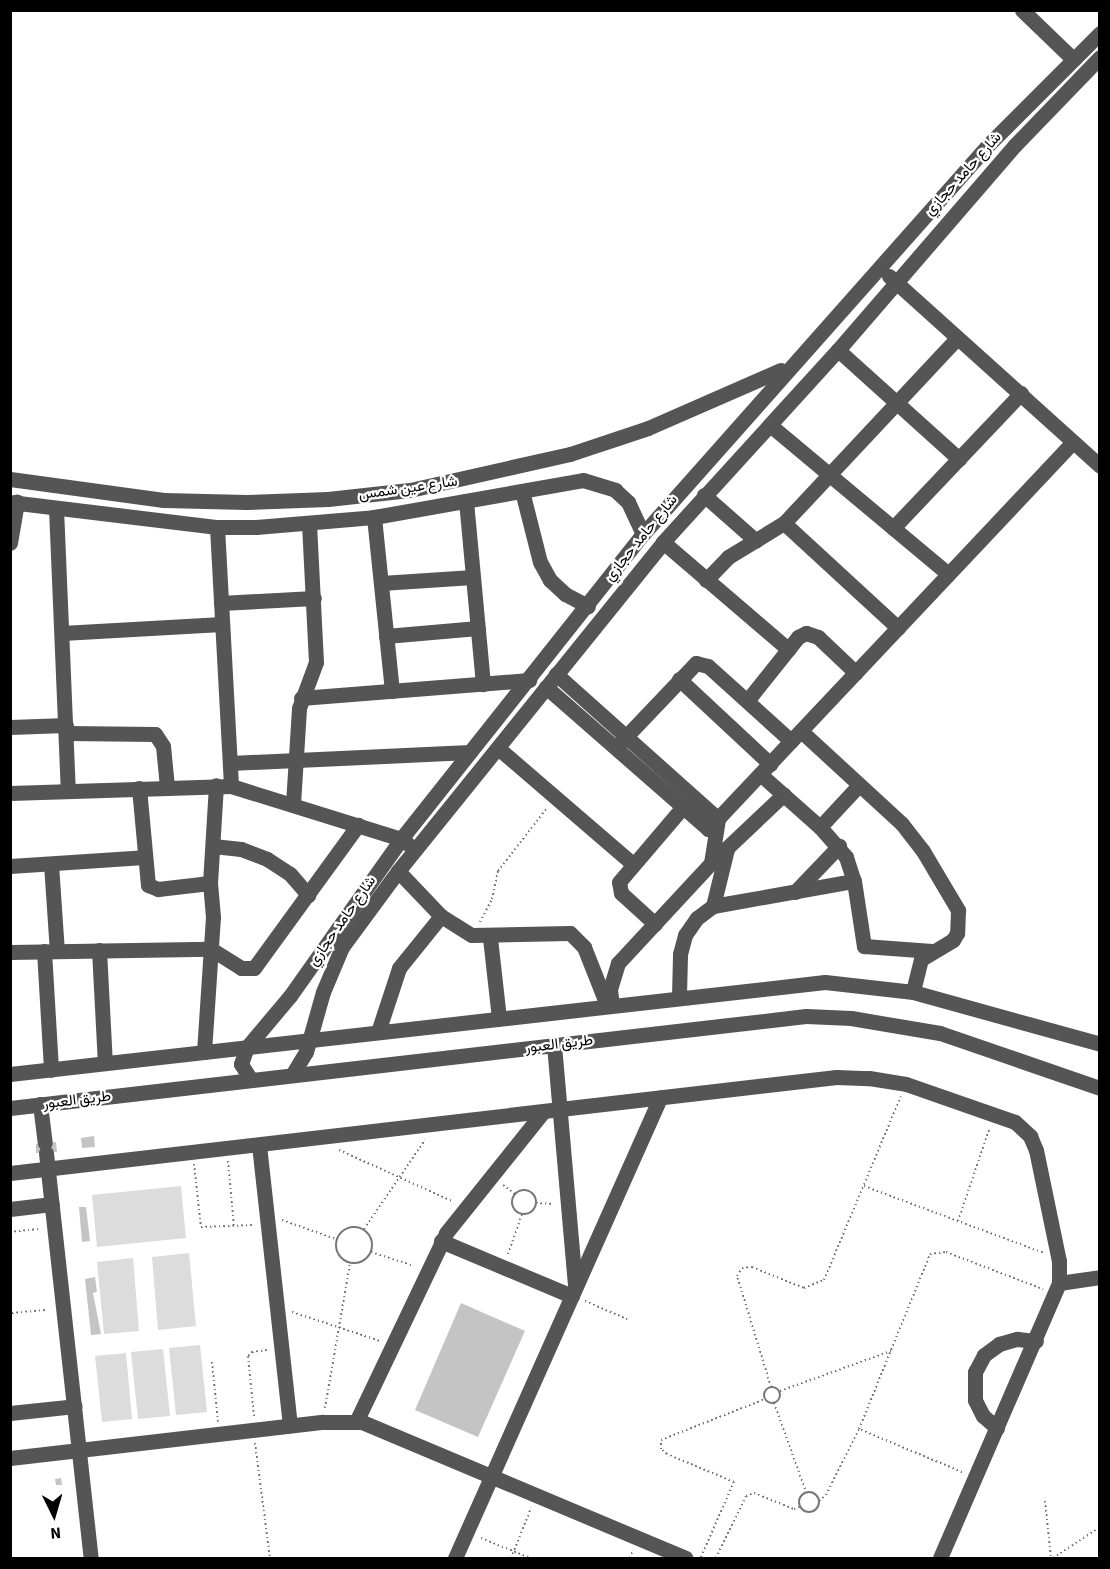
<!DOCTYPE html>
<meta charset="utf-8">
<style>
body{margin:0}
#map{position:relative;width:1110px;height:1569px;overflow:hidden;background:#fff;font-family:"Source Sans 3",Vazirmatn,sans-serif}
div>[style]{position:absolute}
.green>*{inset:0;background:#dcdcdc}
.building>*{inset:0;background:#c4c4c4}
.path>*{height:2px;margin-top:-1px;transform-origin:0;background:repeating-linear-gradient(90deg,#777 0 1.5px,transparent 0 4.5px)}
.path>.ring{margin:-1px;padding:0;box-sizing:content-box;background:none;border:2px solid #777;border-radius:50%}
.minor>*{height:15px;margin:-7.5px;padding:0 7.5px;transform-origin:7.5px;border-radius:7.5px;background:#555}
span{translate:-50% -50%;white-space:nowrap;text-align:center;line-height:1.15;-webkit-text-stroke:4.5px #fff;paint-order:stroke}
.street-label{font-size:15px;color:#000}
.frame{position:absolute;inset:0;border:12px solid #000;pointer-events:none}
.north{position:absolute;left:24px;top:1485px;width:60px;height:60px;-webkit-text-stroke:4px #fff;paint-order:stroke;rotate:175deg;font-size:16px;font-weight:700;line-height:24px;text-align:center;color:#000}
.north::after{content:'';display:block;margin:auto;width:21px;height:27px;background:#000;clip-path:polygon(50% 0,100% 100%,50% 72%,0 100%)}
</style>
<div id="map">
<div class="green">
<i style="clip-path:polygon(181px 1186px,186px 1238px,97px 1247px,92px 1195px)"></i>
<i style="clip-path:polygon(189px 1253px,196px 1326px,158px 1330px,152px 1257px)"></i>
<i style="clip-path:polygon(133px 1258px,139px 1331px,104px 1334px,97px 1262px)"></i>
<i style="clip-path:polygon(200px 1345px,207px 1412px,176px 1415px,169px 1348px)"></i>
<i style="clip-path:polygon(163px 1349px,170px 1416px,138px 1419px,131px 1352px)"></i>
<i style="clip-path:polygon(126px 1353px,132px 1419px,102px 1422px,95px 1356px)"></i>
</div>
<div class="building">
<i style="clip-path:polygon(94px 1136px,95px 1147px,82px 1148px,81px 1138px)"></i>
<i style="clip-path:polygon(56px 1142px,57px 1152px,36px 1153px,36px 1144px)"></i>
<i style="clip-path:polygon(79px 1207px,86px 1207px,90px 1241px,82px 1242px)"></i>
<i style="clip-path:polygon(95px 1277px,97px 1292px,93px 1293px,101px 1334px,91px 1335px,85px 1279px)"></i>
<i style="clip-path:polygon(461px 1303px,525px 1331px,478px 1437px,415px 1410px)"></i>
<i style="clip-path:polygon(61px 1478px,62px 1485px,56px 1485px,55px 1479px)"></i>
</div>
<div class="path">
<i style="left:480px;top:922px;width:26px;rotate:-62deg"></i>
<i style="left:492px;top:899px;width:29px;rotate:-78deg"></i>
<i style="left:498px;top:871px;width:80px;rotate:-52.1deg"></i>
<i style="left:339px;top:1150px;width:126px;rotate:24.3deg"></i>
<i style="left:228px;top:1161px;width:66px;rotate:84.8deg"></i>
<i style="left:194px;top:1164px;width:63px;rotate:83.7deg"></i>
<i style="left:201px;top:1227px;width:53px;rotate:-2.2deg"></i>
<i style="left:503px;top:1185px;width:15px;rotate:37deg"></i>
<i style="left:864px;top:1186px;width:192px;rotate:20.4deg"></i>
<i class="ring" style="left:512px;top:1190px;width:22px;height:22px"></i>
<i style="left:536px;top:1203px;width:18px;rotate:3deg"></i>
<i style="left:282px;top:1220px;width:57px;rotate:19.4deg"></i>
<i style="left:958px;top:1221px;width:99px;rotate:-71.2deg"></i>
<i class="ring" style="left:336px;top:1227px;width:34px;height:34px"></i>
<i style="left:364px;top:1229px;width:108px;rotate:-55.6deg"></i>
<i style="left:10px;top:1232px;width:31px;rotate:-6deg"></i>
<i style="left:371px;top:1252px;width:45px;rotate:18deg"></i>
<i style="left:508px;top:1254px;width:42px;rotate:-70.7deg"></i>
<i style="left:585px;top:1301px;width:46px;rotate:23.2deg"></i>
<i style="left:292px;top:1312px;width:93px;rotate:18.2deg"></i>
<i style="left:12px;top:1313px;width:36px;rotate:-5deg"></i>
<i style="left:212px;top:1362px;width:60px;rotate:84.3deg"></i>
<i class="ring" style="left:764px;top:1387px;width:14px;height:14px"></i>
<i style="left:771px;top:1387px;width:116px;rotate:-107deg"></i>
<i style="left:737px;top:1276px;width:9px;rotate:-58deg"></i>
<i style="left:742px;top:1268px;width:10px;rotate:-6deg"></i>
<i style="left:752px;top:1267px;width:56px;rotate:22deg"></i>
<i style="left:804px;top:1288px;width:22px;rotate:-22deg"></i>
<i style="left:824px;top:1280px;width:199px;rotate:-67.3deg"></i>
<i style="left:780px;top:1391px;width:118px;rotate:-19.8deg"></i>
<i style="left:774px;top:1403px;width:95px;rotate:70.2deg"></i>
<i style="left:325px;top:1408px;width:147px;rotate:-80.2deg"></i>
<i style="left:254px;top:1416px;width:60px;rotate:-95.7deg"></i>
<i style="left:248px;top:1356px;width:6px;rotate:-45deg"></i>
<i style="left:252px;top:1352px;width:15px;rotate:-8deg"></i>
<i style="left:255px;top:1443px;width:116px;rotate:82.6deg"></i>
<i style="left:962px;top:1472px;width:112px;rotate:-157.3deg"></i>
<i style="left:859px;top:1429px;width:189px;rotate:-67.9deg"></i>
<i style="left:930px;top:1254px;width:16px;rotate:-7deg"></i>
<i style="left:946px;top:1252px;width:104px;rotate:20.9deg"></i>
<i class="ring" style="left:799px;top:1492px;width:18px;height:18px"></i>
<i style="left:819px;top:1501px;width:9px;rotate:-41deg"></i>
<i style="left:826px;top:1495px;width:74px;rotate:-63.4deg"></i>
<i style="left:1045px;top:1501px;width:57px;rotate:84deg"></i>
<i style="left:481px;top:1538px;width:51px;rotate:22deg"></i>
<i style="left:701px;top:1557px;width:82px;rotate:-66.3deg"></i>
<i style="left:734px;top:1482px;width:73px;rotate:-157.3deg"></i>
<i style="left:667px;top:1454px;width:8px;rotate:-140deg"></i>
<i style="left:661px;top:1449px;width:9px;rotate:-90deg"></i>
<i style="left:661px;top:1440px;width:112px;rotate:-21.5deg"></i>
<i style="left:511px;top:1558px;width:54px;rotate:-68.2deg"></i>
<i style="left:630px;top:1558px;width:9px;rotate:-69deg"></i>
<i style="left:716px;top:1558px;width:69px;rotate:-64.2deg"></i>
<i style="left:746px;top:1496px;width:9px;rotate:-21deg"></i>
<i style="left:754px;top:1493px;width:43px;rotate:21.8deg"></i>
<i style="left:794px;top:1509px;width:6px;rotate:-18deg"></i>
<i style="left:1053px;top:1558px;width:56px;rotate:-33.4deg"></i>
</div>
<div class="minor">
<i style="left:1022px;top:10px;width:71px;rotate:43.9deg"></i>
<i style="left:889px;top:276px;width:284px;rotate:42deg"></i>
<i style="left:838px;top:350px;width:163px;rotate:42deg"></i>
<i style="left:770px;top:425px;width:232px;rotate:39.9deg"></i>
<i style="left:10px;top:479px;width:155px;rotate:7.8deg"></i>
<i style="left:164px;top:500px;width:82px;rotate:1.4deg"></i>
<i style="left:246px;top:502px;width:82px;rotate:-2.1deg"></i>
<i style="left:328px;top:499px;width:82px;rotate:-6.3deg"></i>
<i style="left:410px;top:490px;width:164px;rotate:-12.7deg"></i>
<i style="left:570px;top:454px;width:82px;rotate:-18.4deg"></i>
<i style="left:648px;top:428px;width:145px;rotate:-23.6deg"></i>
<i style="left:522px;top:491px;width:73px;rotate:75.8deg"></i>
<i style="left:540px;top:562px;width:21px;rotate:61deg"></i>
<i style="left:550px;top:580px;width:21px;rotate:43deg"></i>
<i style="left:565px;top:594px;width:26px;rotate:28deg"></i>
<i style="left:704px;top:495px;width:69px;rotate:41.5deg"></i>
<i style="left:466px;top:501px;width:184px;rotate:84.7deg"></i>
<i style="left:10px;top:502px;width:209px;rotate:6.9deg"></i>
<i style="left:217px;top:527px;width:39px"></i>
<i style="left:256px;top:527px;width:118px;rotate:-4.8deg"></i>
<i style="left:374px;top:517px;width:212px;rotate:-10deg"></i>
<i style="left:583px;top:480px;width:34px;rotate:17deg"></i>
<i style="left:615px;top:490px;width:18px;rotate:43deg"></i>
<i style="left:628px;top:502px;width:35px;rotate:65deg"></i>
<i style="left:56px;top:508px;width:282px;rotate:87.6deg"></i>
<i style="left:374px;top:517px;width:175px;rotate:84.1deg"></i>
<i style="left:784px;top:523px;width:155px;rotate:42.6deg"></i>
<i style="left:217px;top:527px;width:259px;rotate:86.9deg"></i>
<i style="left:893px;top:528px;width:186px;rotate:-46.5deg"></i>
<i style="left:663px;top:542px;width:165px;rotate:40.6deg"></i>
<i style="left:10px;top:543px;width:42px;rotate:-80.3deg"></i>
<i style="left:706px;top:580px;width:32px;rotate:-46deg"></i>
<i style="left:728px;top:557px;width:66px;rotate:-31.3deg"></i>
<i style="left:784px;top:523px;width:253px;rotate:-46.9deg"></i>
<i style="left:381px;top:583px;width:92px;rotate:-3.7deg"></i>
<i style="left:221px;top:603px;width:93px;rotate:-3.1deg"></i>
<i style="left:62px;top:633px;width:160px;rotate:-3.2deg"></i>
<i style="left:386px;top:636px;width:92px;rotate:-5deg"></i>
<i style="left:556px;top:674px;width:217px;rotate:41.8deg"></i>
<i style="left:718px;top:819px;width:45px;rotate:99deg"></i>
<i style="left:711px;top:863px;width:137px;rotate:132.9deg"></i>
<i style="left:618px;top:963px;width:28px;rotate:107deg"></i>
<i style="left:610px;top:990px;width:14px;rotate:82deg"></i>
<i style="left:679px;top:679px;width:125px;rotate:43deg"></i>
<i style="left:546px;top:687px;width:215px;rotate:41.2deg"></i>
<i style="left:708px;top:829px;width:8px;rotate:7deg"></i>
<i style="left:301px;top:698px;width:229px;rotate:-4.5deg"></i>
<i style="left:747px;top:701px;width:82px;rotate:-51.4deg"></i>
<i style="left:798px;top:637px;width:9px;rotate:-27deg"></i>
<i style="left:806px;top:633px;width:13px;rotate:18deg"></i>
<i style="left:818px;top:637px;width:52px;rotate:43.5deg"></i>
<i style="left:10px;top:727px;width:56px;rotate:-2deg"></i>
<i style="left:801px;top:731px;width:137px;rotate:42.6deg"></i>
<i style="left:902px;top:824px;width:34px;rotate:52deg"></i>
<i style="left:923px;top:851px;width:69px;rotate:59.3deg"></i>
<i style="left:958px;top:910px;width:23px;rotate:92deg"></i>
<i style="left:957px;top:933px;width:8px;rotate:120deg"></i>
<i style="left:953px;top:940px;width:37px;rotate:149deg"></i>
<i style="left:921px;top:959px;width:34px;rotate:104deg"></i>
<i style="left:66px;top:733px;width:89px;rotate:0.6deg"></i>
<i style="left:155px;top:734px;width:14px;rotate:56deg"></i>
<i style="left:163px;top:746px;width:41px;rotate:84.4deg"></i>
<i style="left:616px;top:747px;width:116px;rotate:-46.4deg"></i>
<i style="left:696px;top:663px;width:12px;rotate:14deg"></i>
<i style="left:708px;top:666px;width:112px;rotate:42.1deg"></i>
<i style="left:498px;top:748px;width:178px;rotate:40.7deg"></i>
<i style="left:230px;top:763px;width:240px;rotate:-2.6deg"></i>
<i style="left:760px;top:774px;width:80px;rotate:41.5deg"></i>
<i style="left:820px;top:827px;width:40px;rotate:49deg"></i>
<i style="left:846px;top:857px;width:25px;rotate:72deg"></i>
<i style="left:854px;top:881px;width:66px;rotate:81.3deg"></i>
<i style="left:864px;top:946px;width:68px;rotate:4.2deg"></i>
<i style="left:139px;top:788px;width:97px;rotate:84.7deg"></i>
<i style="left:148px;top:885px;width:11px;rotate:22deg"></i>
<i style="left:158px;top:889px;width:52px;rotate:-6.6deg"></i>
<i style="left:10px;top:793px;width:221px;rotate:-1.8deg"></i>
<i style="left:231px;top:786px;width:178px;rotate:17.3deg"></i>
<i style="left:401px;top:839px;width:9px;rotate:36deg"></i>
<i style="left:293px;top:804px;width:96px;rotate:-86.4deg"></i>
<i style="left:299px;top:708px;width:49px;rotate:-69.7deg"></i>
<i style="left:316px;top:662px;width:138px;rotate:-92.9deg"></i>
<i style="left:820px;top:827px;width:57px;rotate:-47.1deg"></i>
<i style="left:708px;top:829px;width:532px;rotate:-46.68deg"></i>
<i style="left:213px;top:846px;width:28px;rotate:6deg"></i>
<i style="left:241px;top:849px;width:28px;rotate:21deg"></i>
<i style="left:267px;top:859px;width:27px;rotate:33deg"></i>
<i style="left:290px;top:874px;width:28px;rotate:49deg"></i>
<i style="left:711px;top:863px;width:100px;rotate:-43.4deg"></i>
<i style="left:51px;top:864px;width:87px;rotate:86.1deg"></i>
<i style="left:10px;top:866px;width:134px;rotate:-3.8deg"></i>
<i style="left:398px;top:871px;width:62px;rotate:46.3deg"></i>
<i style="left:441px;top:916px;width:36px;rotate:32deg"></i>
<i style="left:472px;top:935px;width:98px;rotate:-1.2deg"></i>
<i style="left:570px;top:933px;width:20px;rotate:45deg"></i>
<i style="left:584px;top:947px;width:62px;rotate:68.4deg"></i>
<i style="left:795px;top:892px;width:64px;rotate:-46.3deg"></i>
<i style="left:713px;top:906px;width:59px;rotate:-76.2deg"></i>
<i style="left:655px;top:924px;width:46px;rotate:-137.6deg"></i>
<i style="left:621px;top:893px;width:11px;rotate:-100deg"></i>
<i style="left:619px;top:882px;width:97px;rotate:-49.6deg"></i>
<i style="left:490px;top:938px;width:81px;rotate:83.6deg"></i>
<i style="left:99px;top:950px;width:113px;rotate:87deg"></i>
<i style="left:44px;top:951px;width:119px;rotate:86.6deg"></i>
<i style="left:10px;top:952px;width:201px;rotate:-0.9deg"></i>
<i style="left:211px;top:949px;width:36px;rotate:32deg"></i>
<i style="left:241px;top:968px;width:13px"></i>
<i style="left:254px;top:968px;width:177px;rotate:-54deg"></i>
<i style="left:679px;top:996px;width:42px;rotate:-88.6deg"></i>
<i style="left:680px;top:954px;width:20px;rotate:-75deg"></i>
<i style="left:685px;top:935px;width:21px;rotate:-55deg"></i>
<i style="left:697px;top:918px;width:20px;rotate:-37deg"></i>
<i style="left:713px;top:906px;width:143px;rotate:-10.1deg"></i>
<i style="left:378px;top:1032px;width:67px;rotate:-71.8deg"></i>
<i style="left:399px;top:968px;width:67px;rotate:-51.1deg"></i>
<i style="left:554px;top:1045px;width:241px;rotate:85deg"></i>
<i style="left:204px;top:1052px;width:135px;rotate:-86.2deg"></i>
<i style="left:213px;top:917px;width:34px;rotate:-95deg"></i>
<i style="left:210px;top:883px;width:98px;rotate:-86.5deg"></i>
<i style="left:10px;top:1074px;width:820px;rotate:-6.44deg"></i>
<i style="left:825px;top:982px;width:89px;rotate:6.5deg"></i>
<i style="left:913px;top:992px;width:194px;rotate:15.5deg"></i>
<i style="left:292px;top:1075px;width:27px;rotate:-59deg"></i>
<i style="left:306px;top:1052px;width:62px;rotate:-74.2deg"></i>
<i style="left:323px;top:992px;width:49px;rotate:-67.1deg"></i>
<i style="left:342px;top:947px;width:94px;rotate:-53.6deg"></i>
<i style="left:398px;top:871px;width:422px;rotate:-51.1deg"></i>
<i style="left:663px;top:542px;width:260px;rotate:-47.7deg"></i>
<i style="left:838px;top:350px;width:271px;rotate:-49.2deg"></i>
<i style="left:1015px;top:145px;width:122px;rotate:-46deg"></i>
<i style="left:251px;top:1080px;width:19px;rotate:-122deg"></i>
<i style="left:241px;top:1064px;width:18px;rotate:-71deg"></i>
<i style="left:247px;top:1047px;width:67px;rotate:-49.9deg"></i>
<i style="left:290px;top:996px;width:192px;rotate:-54.7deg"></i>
<i style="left:401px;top:839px;width:389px;rotate:-51.6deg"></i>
<i style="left:643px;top:534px;width:521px;rotate:-48.42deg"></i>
<i style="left:989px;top:144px;width:157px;rotate:-45deg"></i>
<i style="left:40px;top:1104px;width:39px;rotate:83deg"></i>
<i style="left:10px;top:1108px;width:801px;rotate:-6.59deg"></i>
<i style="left:806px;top:1016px;width:45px;rotate:2.5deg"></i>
<i style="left:851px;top:1018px;width:90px;rotate:9.6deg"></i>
<i style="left:940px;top:1033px;width:169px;rotate:19deg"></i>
<i style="left:259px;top:1145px;width:282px;rotate:83.7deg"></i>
<i style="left:46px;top:1153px;width:407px;rotate:83.7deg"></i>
<i style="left:10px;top:1173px;width:832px;rotate:-6.63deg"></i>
<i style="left:836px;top:1077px;width:33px;rotate:2deg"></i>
<i style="left:869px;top:1078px;width:37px;rotate:9deg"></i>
<i style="left:906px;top:1084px;width:115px;rotate:19.2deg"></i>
<i style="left:1015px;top:1122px;width:21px;rotate:43deg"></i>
<i style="left:1030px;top:1136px;width:15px;rotate:67deg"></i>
<i style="left:1036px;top:1150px;width:113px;rotate:78.3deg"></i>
<i style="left:1059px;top:1261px;width:22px;rotate:90deg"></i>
<i style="left:1059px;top:1283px;width:300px;rotate:113.4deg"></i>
<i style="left:10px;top:1209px;width:42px;rotate:-6.8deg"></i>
<i style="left:441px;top:1241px;width:142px;rotate:22.8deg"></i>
<i style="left:1059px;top:1283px;width:41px;rotate:-8.3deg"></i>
<i style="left:10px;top:1413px;width:65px;rotate:-6.1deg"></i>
<i style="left:356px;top:1422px;width:209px;rotate:-64.5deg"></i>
<i style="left:446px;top:1233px;width:155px;rotate:-51.3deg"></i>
<i style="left:997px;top:1428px;width:18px;rotate:-139deg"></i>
<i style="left:983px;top:1416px;width:18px;rotate:-117deg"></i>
<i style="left:975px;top:1400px;width:28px;rotate:-90deg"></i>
<i style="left:975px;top:1372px;width:19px;rotate:-62deg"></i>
<i style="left:984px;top:1355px;width:19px;rotate:-36deg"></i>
<i style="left:999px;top:1344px;width:19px;rotate:-16deg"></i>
<i style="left:1017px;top:1339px;width:19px;rotate:6deg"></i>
<i style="left:10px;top:1458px;width:315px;rotate:-6.6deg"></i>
<i style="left:323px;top:1422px;width:39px"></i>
<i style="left:362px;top:1422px;width:351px;rotate:22.8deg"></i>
<i style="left:455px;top:1558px;width:504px;rotate:-65.98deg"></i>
</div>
<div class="street-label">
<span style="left:963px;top:174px;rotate:-48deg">شارع حامد حجازي</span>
<span style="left:408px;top:488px;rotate:-8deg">شارع عين شمس</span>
<span style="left:641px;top:538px;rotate:-51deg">شارع حامد حجازي</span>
<span style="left:342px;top:921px;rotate:-55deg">شارع حامد حجازي</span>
<span style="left:559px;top:1044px;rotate:-7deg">طريق العبور</span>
<span style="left:77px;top:1100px;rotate:-7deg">طريق العبور</span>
</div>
<div class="frame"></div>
<div class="north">N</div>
</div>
